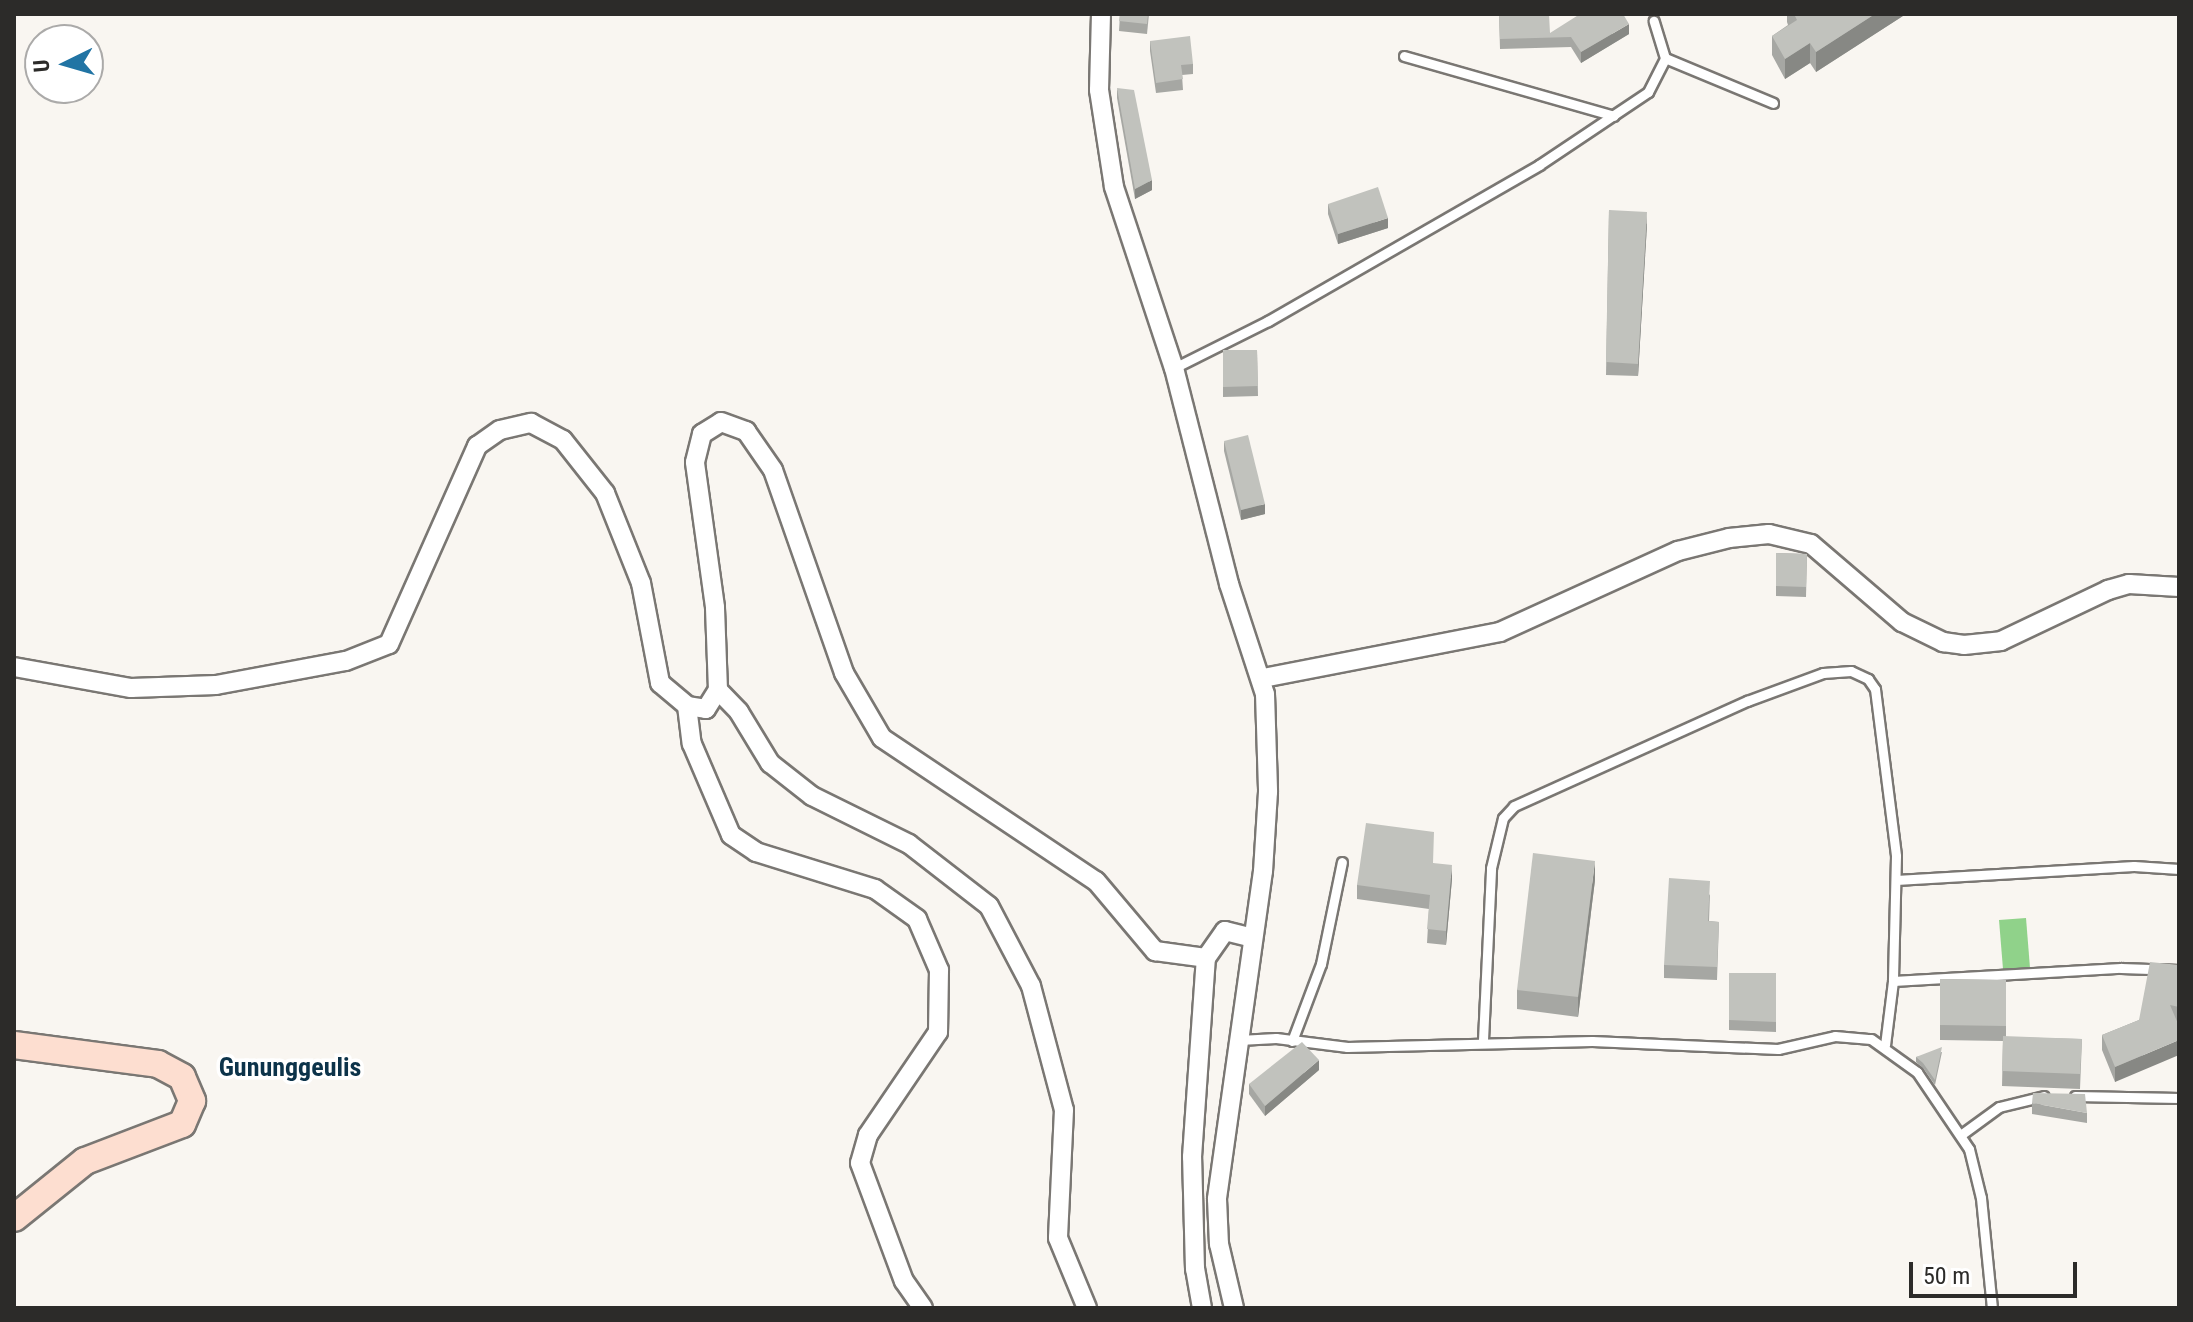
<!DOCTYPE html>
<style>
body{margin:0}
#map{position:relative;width:2193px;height:1322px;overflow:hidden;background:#f9f6f1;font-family:"Roboto Condensed",sans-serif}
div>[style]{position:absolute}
.water>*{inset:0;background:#90d28a}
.roads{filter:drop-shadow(2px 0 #7a7773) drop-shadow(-2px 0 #7a7773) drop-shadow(0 2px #7a7773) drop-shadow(0 -2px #7a7773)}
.service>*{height:9px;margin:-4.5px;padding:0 4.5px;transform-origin:4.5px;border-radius:4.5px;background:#fff}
.minor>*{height:18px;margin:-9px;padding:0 9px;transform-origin:9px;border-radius:9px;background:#fff}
.secondary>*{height:26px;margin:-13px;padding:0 13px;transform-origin:13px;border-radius:13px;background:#fdded0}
.wall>*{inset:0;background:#a6a7a3}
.shaded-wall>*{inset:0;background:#878884}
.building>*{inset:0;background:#c1c2bd}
span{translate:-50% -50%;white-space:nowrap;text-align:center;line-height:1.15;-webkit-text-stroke:7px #fff;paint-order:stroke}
.quarter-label{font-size:26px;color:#0c334a;font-weight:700}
.frame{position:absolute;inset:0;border:16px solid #2c2b29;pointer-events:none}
.north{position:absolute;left:24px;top:24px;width:80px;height:80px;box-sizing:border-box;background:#fff;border:2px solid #abaaa9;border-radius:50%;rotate:265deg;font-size:22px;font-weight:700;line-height:32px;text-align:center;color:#2c2b29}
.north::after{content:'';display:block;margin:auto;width:28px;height:36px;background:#2174a4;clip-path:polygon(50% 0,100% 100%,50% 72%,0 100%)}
.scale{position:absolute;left:1909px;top:1262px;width:168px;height:36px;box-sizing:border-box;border:4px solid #2c2b29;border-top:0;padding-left:10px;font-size:24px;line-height:28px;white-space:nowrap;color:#2c2b29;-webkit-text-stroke:6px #fff;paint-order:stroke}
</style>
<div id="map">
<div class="water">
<i style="clip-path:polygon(2026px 918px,2030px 968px,2003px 969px,1999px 920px)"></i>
</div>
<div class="roads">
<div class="service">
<i style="left:1404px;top:56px;width:218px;rotate:15.9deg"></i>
<i style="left:1665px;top:58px;width:117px;rotate:22.6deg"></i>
<i style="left:1174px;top:368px;width:105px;rotate:-26.6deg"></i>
<i style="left:1268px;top:321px;width:313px;rotate:-29.9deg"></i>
<i style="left:1539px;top:165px;width:131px;rotate:-33.8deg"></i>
<i style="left:1648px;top:92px;width:38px;rotate:-63deg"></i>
<i style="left:1665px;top:58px;width:39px;rotate:-107deg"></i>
<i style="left:1896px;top:880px;width:238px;rotate:-3.4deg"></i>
<i style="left:2134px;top:866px;width:45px;rotate:3.8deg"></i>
<i style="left:1893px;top:981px;width:228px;rotate:-3.3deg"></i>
<i style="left:2121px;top:968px;width:58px;rotate:2deg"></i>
<i style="left:1239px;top:1040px;width:37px;rotate:-3deg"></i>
<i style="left:1276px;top:1038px;width:72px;rotate:7.2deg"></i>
<i style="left:1347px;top:1047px;width:245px;rotate:-1.4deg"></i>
<i style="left:1592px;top:1041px;width:186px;rotate:2.5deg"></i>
<i style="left:1778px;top:1049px;width:58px;rotate:-12.8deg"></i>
<i style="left:1835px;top:1036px;width:36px;rotate:5deg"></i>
<i style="left:1871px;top:1039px;width:57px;rotate:35.7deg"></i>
<i style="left:1917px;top:1072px;width:93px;rotate:56deg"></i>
<i style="left:1969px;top:1149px;width:50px;rotate:76.2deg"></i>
<i style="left:1981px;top:1198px;width:111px;rotate:84.3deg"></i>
<i style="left:1483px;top:1040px;width:172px;rotate:-87.3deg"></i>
<i style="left:1491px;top:868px;width:51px;rotate:-76.5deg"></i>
<i style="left:1503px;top:818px;width:16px;rotate:-47deg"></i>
<i style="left:1514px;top:806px;width:256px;rotate:-24.3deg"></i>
<i style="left:1747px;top:701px;width:81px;rotate:-20.2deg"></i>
<i style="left:1823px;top:673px;width:28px;rotate:-4deg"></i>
<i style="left:1851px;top:671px;width:19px;rotate:25deg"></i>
<i style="left:1868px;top:679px;width:12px;rotate:55deg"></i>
<i style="left:1875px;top:689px;width:168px;rotate:82.8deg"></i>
<i style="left:1896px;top:856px;width:125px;rotate:91.4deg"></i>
<i style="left:1893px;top:981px;width:64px;rotate:97.1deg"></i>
<i style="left:1292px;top:1041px;width:82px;rotate:-69.4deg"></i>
<i style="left:1321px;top:964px;width:104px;rotate:-78.4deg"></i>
<i style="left:2075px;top:1096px;width:104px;rotate:1.1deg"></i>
<i style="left:1962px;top:1134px;width:46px;rotate:-36.1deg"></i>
<i style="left:1999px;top:1107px;width:46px;rotate:-13.7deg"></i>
</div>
<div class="minor">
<i style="left:1101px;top:14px;width:76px;rotate:91.5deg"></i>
<i style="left:1099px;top:90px;width:98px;rotate:81.2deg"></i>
<i style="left:1114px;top:187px;width:191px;rotate:71.7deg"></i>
<i style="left:1174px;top:368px;width:223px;rotate:75.7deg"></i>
<i style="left:1229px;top:584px;width:116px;rotate:71.9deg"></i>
<i style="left:1265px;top:694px;width:98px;rotate:88.2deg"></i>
<i style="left:1268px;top:792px;width:79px;rotate:93.6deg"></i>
<i style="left:1263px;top:871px;width:331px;rotate:98deg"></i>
<i style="left:1217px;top:1199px;width:45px;rotate:87.5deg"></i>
<i style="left:1219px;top:1244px;width:66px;rotate:76.8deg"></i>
<i style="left:14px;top:667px;width:119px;rotate:10.2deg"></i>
<i style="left:131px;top:688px;width:85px;rotate:-2deg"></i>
<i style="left:216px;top:685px;width:132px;rotate:-10.5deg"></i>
<i style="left:346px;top:661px;width:46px;rotate:-21.6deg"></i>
<i style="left:389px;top:644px;width:217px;rotate:-66deg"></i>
<i style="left:477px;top:446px;width:28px;rotate:-35deg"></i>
<i style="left:500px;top:430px;width:32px;rotate:-13deg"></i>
<i style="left:531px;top:423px;width:36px;rotate:28deg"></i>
<i style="left:563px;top:440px;width:68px;rotate:51.6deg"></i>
<i style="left:605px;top:493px;width:97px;rotate:68.2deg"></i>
<i style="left:641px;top:583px;width:102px;rotate:79.2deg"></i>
<i style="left:660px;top:683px;width:35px;rotate:40deg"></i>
<i style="left:687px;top:706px;width:19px;rotate:9deg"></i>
<i style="left:706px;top:709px;width:22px;rotate:-58deg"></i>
<i style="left:718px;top:690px;width:83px;rotate:-92.1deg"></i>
<i style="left:715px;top:607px;width:146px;rotate:-97.9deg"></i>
<i style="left:695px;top:462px;width:29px;rotate:-76deg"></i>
<i style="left:702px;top:434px;width:22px;rotate:-32deg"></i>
<i style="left:721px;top:422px;width:27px;rotate:20deg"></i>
<i style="left:746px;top:431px;width:47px;rotate:55.3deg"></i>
<i style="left:773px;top:470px;width:215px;rotate:70.7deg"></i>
<i style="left:844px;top:673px;width:75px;rotate:59.7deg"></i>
<i style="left:882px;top:738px;width:257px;rotate:33.8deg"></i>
<i style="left:1096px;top:881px;width:92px;rotate:49.9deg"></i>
<i style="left:1155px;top:951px;width:51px;rotate:7.8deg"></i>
<i style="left:1263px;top:678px;width:241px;rotate:-11deg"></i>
<i style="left:1500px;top:632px;width:196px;rotate:-24.5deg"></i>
<i style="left:1678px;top:551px;width:53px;rotate:-14.3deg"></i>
<i style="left:1729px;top:538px;width:40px;rotate:-5.7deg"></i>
<i style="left:1769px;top:534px;width:43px;rotate:13.4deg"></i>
<i style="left:1811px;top:544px;width:120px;rotate:40.6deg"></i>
<i style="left:1902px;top:622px;width:46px;rotate:26deg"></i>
<i style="left:1943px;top:642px;width:21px;rotate:8deg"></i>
<i style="left:1964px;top:645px;width:37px;rotate:-6deg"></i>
<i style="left:2001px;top:641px;width:119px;rotate:-25.5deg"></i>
<i style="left:2108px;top:590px;width:22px;rotate:-16deg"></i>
<i style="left:2129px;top:584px;width:50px;rotate:3.4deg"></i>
<i style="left:718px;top:690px;width:30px;rotate:46deg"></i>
<i style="left:739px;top:712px;width:60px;rotate:58.7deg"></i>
<i style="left:770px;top:763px;width:53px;rotate:38.2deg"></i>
<i style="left:812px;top:796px;width:108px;rotate:26.3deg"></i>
<i style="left:909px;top:844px;width:101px;rotate:37.8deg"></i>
<i style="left:989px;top:906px;width:90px;rotate:62.3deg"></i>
<i style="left:1031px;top:986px;width:128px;rotate:75.1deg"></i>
<i style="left:1064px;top:1110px;width:128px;rotate:92.7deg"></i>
<i style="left:1058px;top:1238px;width:76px;rotate:67.5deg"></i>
<i style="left:687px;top:706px;width:38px;rotate:83deg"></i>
<i style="left:692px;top:744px;width:99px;rotate:66.8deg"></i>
<i style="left:731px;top:835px;width:30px;rotate:34deg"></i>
<i style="left:756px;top:852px;width:125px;rotate:17.3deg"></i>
<i style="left:875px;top:889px;width:52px;rotate:35.5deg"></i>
<i style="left:917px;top:919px;width:56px;rotate:66.7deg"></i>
<i style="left:939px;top:970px;width:62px;rotate:90.9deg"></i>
<i style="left:938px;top:1032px;width:125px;rotate:124.2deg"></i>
<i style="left:868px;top:1135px;width:29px;rotate:106deg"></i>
<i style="left:860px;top:1163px;width:126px;rotate:69.6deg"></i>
<i style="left:904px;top:1281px;width:33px;rotate:55deg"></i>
<i style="left:1202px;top:1308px;width:40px;rotate:-100deg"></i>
<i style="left:1195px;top:1269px;width:112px;rotate:-91.5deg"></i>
<i style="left:1192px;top:1157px;width:199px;rotate:-86deg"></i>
<i style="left:1206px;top:958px;width:33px;rotate:-55deg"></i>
<i style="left:1225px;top:931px;width:29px;rotate:14deg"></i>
</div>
<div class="secondary">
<i style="left:14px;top:1045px;width:145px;rotate:7.5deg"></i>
<i style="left:158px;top:1064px;width:27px;rotate:28deg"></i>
<i style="left:182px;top:1077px;width:26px;rotate:67deg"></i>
<i style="left:192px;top:1101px;width:25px;rotate:113deg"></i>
<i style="left:182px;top:1124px;width:104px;rotate:159.1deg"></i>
<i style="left:85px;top:1161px;width:91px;rotate:141.2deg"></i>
</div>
</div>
<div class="wall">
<i style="clip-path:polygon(1120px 14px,1149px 14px,1147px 34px,1119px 31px)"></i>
<i style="clip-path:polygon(1499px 14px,1550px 33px,1629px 34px,1581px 63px,1571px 47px,1500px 49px)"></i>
<i style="clip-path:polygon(1787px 14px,1906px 14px,1816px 72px,1810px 63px,1785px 79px,1772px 55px,1772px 36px,1788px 25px,1787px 22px)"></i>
<i style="clip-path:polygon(1150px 41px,1193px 64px,1193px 74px,1182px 75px,1183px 90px,1156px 93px,1150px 51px)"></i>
<i style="clip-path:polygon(1117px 88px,1152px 190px,1135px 199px,1117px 98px)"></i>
<i style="clip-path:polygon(1328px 204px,1388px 228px,1338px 244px,1328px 214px)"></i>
<i style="clip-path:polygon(1609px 210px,1647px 224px,1638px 376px,1606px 375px)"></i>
<i style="clip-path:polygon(1223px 350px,1257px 350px,1258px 396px,1223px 397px)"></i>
<i style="clip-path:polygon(1224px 441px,1265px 514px,1241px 520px,1224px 451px)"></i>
<i style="clip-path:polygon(1776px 553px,1807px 554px,1806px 597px,1776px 596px)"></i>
<i style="clip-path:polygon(1433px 863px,1452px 879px,1446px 945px,1427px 943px,1429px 909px,1357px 899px,1357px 885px)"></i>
<i style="clip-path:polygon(1595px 880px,1578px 1017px,1517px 1009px,1517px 990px)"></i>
<i style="clip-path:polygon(1710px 894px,1709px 921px,1719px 922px,1717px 980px,1664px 978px,1664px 965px)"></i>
<i style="clip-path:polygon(2179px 965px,2179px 1022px,2177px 1022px,2115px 1082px,2102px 1050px,2102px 1035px,2139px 1020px)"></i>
<i style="clip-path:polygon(1729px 973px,1776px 973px,1776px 1032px,1729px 1030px)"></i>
<i style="clip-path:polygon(1940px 979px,2006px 980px,2006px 1037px,2082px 1039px,2080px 1089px,2002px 1086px,2003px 1041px,1940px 1040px)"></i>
<i style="clip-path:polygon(1942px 1052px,1935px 1085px,1923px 1068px,1916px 1062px,1916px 1057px)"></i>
<i style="clip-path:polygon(1319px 1070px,1265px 1116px,1249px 1094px,1249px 1084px)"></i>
<i style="clip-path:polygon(2032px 1103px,2087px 1113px,2087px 1123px,2032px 1114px)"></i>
</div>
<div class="shaded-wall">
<i style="clip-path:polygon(1875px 14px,1906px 14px,1816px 72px,1816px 52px)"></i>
<i style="clip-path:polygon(1629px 24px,1629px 34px,1581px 63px,1581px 52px)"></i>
<i style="clip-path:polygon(1810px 43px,1810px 63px,1785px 79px,1785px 59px)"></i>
<i style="clip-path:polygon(1152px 180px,1152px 190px,1135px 199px,1135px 189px)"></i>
<i style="clip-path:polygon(1647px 212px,1647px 224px,1638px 376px,1638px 364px)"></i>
<i style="clip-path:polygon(1388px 218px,1388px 228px,1338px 244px,1338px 234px)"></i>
<i style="clip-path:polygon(1265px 504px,1265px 514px,1241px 520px,1241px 510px)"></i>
<i style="clip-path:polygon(1595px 861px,1595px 880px,1578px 1017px,1578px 997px)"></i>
<i style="clip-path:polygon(1452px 865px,1452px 879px,1446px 945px,1446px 931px)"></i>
<i style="clip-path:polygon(2179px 1040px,2179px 1055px,2115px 1082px,2115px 1067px)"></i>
<i style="clip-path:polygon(1319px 1060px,1319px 1070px,1265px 1116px,1265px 1106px)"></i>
</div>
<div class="building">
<i style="clip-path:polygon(1120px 14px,1148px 14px,1147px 24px,1119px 21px)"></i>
<i style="clip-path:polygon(1499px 14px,1549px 14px,1550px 33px,1580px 14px,1623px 14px,1629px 24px,1581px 52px,1571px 37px,1500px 39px)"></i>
<i style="clip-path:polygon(1794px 14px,1875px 14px,1816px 52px,1810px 43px,1785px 59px,1772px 36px,1797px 20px)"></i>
<i style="clip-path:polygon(1190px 36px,1193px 64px,1181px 65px,1183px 79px,1156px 83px,1150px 41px)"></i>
<i style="clip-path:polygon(1117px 88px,1134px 90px,1152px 180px,1135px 189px)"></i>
<i style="clip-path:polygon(1378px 187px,1388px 218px,1338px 234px,1328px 204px)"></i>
<i style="clip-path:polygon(1609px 210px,1647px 212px,1638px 364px,1606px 362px)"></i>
<i style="clip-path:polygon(1223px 350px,1257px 350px,1258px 386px,1223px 387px)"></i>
<i style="clip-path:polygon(1248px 435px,1265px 504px,1241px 510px,1224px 441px)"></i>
<i style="clip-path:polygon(1776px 553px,1807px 554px,1806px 587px,1776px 586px)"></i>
<i style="clip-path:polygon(1366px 823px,1434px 832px,1433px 863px,1452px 865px,1446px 931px,1427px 929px,1430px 895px,1357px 885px)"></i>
<i style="clip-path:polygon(1533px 853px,1595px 861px,1578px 997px,1517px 990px)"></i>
<i style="clip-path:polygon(1669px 878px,1710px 881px,1708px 921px,1719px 922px,1717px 967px,1664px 965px)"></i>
<i style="clip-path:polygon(2150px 962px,2179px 965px,2179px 1007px,2170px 1005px,2179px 1026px,2179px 1040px,2115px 1067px,2102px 1035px,2139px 1020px)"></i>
<i style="clip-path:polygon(1729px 973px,1776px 973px,1776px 1022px,1729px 1020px)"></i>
<i style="clip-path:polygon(1940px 979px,2006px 980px,2006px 1026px,1940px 1025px)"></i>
<i style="clip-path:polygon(2003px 1036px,2082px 1039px,2080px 1074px,2002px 1071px)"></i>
<i style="clip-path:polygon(1302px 1042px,1319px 1060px,1265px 1106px,1249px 1084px)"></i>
<i style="clip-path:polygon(1942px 1047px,1935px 1080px,1923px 1063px,1916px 1057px)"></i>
<i style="clip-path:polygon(2033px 1093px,2085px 1094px,2087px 1113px,2032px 1103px)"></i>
</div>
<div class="quarter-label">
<span style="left:290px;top:1068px">Gununggeulis</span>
</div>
<div class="frame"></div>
<div class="north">U</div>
<div class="scale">50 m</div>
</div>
